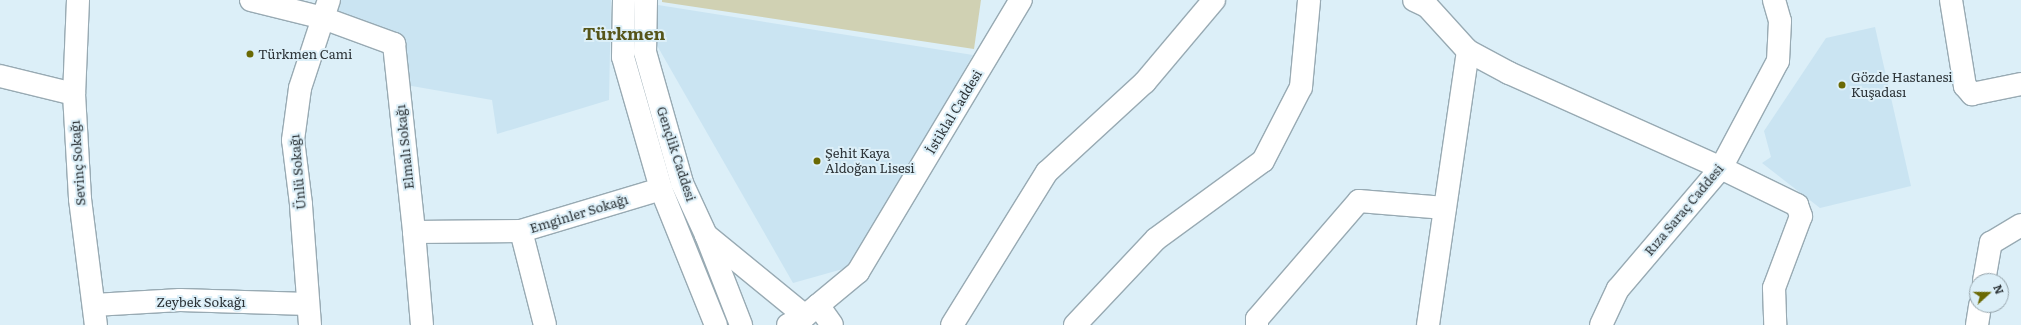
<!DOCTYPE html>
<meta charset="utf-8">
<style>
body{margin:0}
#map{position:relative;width:2021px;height:325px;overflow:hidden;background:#dceff8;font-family:Literata,serif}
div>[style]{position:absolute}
.built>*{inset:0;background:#cae4f2}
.green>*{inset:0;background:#d0d1b3}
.roads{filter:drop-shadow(1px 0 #98aab3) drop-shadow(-1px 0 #98aab3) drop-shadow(0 1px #98aab3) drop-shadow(0 -1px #98aab3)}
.minor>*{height:22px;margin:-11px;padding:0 11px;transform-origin:11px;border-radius:11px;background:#fff}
.major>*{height:22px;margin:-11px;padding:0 11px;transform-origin:11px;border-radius:11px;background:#fff}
.dots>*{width:11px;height:11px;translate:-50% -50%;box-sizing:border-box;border:2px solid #dceff8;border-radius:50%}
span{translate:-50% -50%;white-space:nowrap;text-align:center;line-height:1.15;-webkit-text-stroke:4px #dceff8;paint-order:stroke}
.poi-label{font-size:13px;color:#2d3438}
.left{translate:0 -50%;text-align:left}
.street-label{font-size:13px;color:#2d3438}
.district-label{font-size:17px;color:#555519;font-weight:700}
.north{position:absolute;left:1969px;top:273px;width:40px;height:40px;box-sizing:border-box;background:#dceff8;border:1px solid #96a4ab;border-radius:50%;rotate:69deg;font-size:11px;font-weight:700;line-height:16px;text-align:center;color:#2d3438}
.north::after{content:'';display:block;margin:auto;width:14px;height:18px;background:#6a6904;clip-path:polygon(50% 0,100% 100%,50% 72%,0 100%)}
</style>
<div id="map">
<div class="built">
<i style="clip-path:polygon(339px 0,611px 0,609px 100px,497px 134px,492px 100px,406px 85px,403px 40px,335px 11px)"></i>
<i style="clip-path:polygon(658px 5px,973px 55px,850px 267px,793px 283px,655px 42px)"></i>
<i style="clip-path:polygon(1875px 27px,1911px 186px,1820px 208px,1762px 163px,1771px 157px,1764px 131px,1826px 38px)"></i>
</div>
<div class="green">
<i style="clip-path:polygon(662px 0,981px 0,974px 49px,662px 2px)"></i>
</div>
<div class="roads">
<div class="minor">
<i style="left:78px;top:0;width:94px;rotate:92.4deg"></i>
<i style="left:74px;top:94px;width:105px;rotate:86.7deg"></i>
<i style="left:80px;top:199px;width:127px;rotate:82.8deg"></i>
<i style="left:251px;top:0;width:74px;rotate:14deg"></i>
<i style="left:323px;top:18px;width:76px;rotate:20.1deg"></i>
<i style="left:394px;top:44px;width:189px;rotate:83.9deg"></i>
<i style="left:414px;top:232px;width:93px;rotate:85.1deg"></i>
<i style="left:1414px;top:0;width:14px;rotate:25deg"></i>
<i style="left:1427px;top:6px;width:61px;rotate:47.7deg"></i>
<i style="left:1468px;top:51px;width:47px;rotate:28.2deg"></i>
<i style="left:1509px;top:73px;width:232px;rotate:24.1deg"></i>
<i style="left:1721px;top:168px;width:85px;rotate:26deg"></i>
<i style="left:1797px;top:205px;width:12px;rotate:70deg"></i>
<i style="left:1801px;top:216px;width:77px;rotate:110.6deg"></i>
<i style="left:1774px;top:288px;width:37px;rotate:88deg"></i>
<i style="left:1951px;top:0;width:87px;rotate:80.8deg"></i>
<i style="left:1965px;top:86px;width:11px;rotate:49deg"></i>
<i style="left:1972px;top:94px;width:50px;rotate:-11.5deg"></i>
<i style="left:0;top:76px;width:76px;rotate:13.7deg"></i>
<i style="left:414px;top:232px;width:107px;rotate:-0.5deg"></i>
<i style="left:706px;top:235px;width:128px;rotate:39.3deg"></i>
<i style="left:1984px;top:281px;width:39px;rotate:-80deg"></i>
<i style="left:1991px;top:243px;width:35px;rotate:-31deg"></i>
<i style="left:94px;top:305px;width:86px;rotate:-3.3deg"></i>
<i style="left:180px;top:300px;width:128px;rotate:1.8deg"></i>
<i style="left:818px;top:305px;width:24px;rotate:55deg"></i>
<i style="left:310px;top:325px;width:121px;rotate:-94.3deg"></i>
<i style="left:301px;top:204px;width:64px;rotate:-97.1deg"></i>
<i style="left:293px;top:140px;width:52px;rotate:-82.3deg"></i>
<i style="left:300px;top:88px;width:93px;rotate:-71.8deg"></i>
<i style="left:545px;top:325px;width:97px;rotate:-104.3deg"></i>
<i style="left:521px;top:231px;width:146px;rotate:-16.7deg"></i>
<i style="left:788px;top:325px;width:19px;rotate:-28deg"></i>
<i style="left:805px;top:316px;width:69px;rotate:-39.7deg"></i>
<i style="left:858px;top:272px;width:317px;rotate:-59.1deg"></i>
<i style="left:952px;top:325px;width:180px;rotate:-58.2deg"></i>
<i style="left:1047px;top:172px;width:133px;rotate:-42.6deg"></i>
<i style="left:1145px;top:82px;width:107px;rotate:-49.9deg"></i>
<i style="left:1075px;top:325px;width:118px;rotate:-46.7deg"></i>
<i style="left:1156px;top:239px;width:132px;rotate:-36.1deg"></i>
<i style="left:1263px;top:161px;width:83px;rotate:-62.8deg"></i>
<i style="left:1301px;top:87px;width:87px;rotate:-84.7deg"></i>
<i style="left:1257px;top:325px;width:6px;rotate:-90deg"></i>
<i style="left:1257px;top:319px;width:156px;rotate:-49.2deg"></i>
<i style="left:1359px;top:201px;width:86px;rotate:4.7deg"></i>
<i style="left:1428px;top:325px;width:277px;rotate:-81.7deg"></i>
<i style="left:1601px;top:325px;width:40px;rotate:-65deg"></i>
<i style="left:1618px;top:289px;width:159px;rotate:-49.6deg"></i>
<i style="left:1721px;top:168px;width:121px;rotate:-62deg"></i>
<i style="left:1778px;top:61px;width:40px;rotate:-87.1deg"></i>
<i style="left:1780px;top:21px;width:22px;rotate:-106deg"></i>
<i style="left:1977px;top:325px;width:20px;rotate:-81deg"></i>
</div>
<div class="major">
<i style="left:624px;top:0;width:57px;rotate:91deg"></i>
<i style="left:623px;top:57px;width:137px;rotate:73.9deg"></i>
<i style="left:661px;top:189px;width:147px;rotate:68deg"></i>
<i style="left:646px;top:0;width:52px;rotate:91.1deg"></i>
<i style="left:645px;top:52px;width:136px;rotate:74.2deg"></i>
<i style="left:682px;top:183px;width:57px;rotate:65.2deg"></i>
<i style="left:706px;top:235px;width:97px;rotate:68.7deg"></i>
</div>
</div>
<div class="dots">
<i style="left:250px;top:54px;background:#6a6904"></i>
<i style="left:1842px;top:85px;background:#6a6904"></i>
<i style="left:817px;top:161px;background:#6a6904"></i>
</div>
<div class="poi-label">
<span class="left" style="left:258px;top:54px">Türkmen Cami</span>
<span class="left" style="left:1851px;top:85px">Gözde Hastanesi<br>Kuşadası</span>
<span class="left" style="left:825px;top:161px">Şehit Kaya<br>Aldoğan Lisesi</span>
</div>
<div class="street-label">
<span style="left:954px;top:112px;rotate:-59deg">İstiklal Caddesi</span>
<span style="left:405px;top:147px;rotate:-96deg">Elmalı Sokağı</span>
<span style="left:676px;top:154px;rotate:72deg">Gençlik Caddesi</span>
<span style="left:78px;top:163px;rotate:-94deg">Sevinç Sokağı</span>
<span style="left:298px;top:172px;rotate:-95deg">Ünlü Sokağı</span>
<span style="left:1684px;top:210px;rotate:-50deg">Rıza Saraç Caddesi</span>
<span style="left:579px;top:214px;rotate:-17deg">Emginler Sokağı</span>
<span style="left:201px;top:302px">Zeybek Sokağı</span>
</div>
<div class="district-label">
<span style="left:624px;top:33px">Türkmen</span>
</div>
<div class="north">N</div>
</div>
